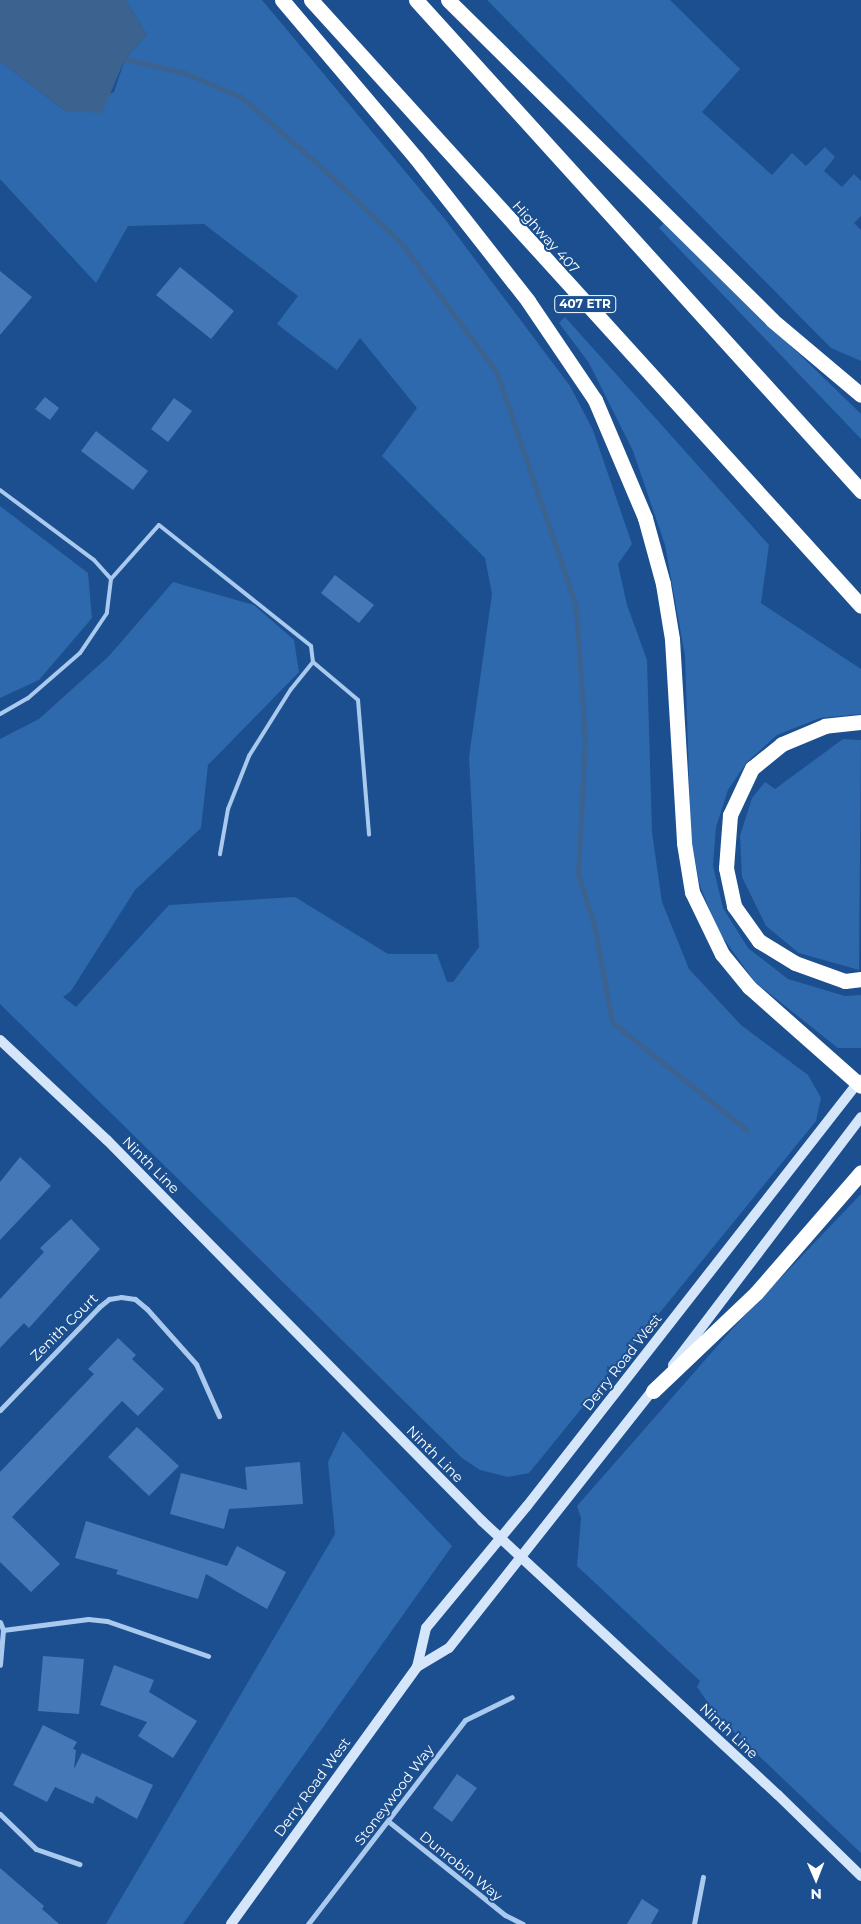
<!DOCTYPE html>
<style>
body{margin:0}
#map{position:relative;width:861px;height:1924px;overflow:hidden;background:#1b4f8f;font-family:Montserrat,sans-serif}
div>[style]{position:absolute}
.green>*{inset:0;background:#2e69ad}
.water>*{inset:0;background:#3c6290}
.stream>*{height:5px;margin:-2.5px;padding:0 2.5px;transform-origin:2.5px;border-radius:2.5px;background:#3c6290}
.building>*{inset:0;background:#4478b7}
.service>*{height:4px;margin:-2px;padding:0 2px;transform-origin:2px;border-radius:2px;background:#a9c9ee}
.minor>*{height:5px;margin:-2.5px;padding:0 2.5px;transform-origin:2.5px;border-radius:2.5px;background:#a9c9ee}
.secondary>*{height:10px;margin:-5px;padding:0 5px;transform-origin:5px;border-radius:5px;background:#d6e6fa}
.motorway>*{height:15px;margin:-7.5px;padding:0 7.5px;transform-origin:7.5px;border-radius:7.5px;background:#fff}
span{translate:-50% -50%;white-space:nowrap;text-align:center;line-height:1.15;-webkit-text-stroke:4px #1b4f8f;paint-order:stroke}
.shield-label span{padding:1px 4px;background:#1b4f8f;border:1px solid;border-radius:4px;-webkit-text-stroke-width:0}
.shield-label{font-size:12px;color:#fff;font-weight:700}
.street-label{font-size:14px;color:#fff}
.north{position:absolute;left:791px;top:1854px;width:50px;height:50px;-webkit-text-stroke:4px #1b4f8f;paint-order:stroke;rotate:179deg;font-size:14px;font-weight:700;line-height:20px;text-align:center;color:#fff}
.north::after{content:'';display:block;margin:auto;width:18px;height:22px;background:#fff;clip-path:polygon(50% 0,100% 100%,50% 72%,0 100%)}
</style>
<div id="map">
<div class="green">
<i style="clip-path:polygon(126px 0,262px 0,444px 218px,570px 386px,593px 430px,632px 544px,618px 564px,627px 605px,647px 660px,652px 832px,662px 902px,689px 969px,741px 1025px,808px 1075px,821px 1098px,816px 1121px,529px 1473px,508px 1477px,480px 1470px,462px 1458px,0 1004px,0 739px,39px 719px,109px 656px,173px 582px,254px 605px,294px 640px,299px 672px,208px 765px,201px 828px,135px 890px,71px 991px,63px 997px,76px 1007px,169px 905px,295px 897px,388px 954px,437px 954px,447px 982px,453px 982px,479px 947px,469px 757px,492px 594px,485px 558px,382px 456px,417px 408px,360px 338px,337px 370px,277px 324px,298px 296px,204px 224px,128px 226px,96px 283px,0 179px,0 61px,65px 111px,114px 92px,125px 59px,147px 35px)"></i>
<i style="clip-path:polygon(487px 0,670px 0,740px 69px,702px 112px,772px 175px,792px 153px,806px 166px,825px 147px,835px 157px,824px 171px,842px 187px,854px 174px,861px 181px,861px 216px,854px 223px,861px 230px,861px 361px,831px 348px)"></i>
<i style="clip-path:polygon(664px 223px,861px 414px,861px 439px,659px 228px)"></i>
<i style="clip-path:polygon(565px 317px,769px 545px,761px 603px,861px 669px,861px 714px,820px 718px,777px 735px,747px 762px,728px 790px,716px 827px,713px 866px,723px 908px,748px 948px,788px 979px,845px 996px,861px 995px,861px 1048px,838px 1048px,755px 982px,718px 931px,700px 886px,691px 839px,685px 656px,665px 545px,633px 451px,589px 363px,559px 323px)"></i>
<i style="clip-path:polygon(0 506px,88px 573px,92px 618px,39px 680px,0 698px)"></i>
<i style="clip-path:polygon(843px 739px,861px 740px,859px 970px,799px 953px,766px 926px,742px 877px,740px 836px,752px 798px,765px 782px,775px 789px)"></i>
<i style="clip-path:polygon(861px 1194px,861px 1853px,718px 1717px,697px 1687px,700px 1681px,577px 1566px,581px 1518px,577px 1506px,734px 1327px)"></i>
<i style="clip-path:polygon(343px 1431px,452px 1546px,183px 1924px,106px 1924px,335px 1534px,328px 1462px)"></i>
</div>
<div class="water">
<i style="clip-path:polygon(0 0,126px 0,147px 35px,125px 59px,102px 113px,65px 111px,0 61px)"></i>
</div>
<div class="stream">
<i style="left:125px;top:59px;width:62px;rotate:13.1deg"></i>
<i style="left:185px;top:73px;width:61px;rotate:23.2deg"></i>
<i style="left:241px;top:97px;width:118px;rotate:41.2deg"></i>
<i style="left:330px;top:175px;width:100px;rotate:43.8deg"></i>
<i style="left:402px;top:244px;width:160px;rotate:53.6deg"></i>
<i style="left:497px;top:373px;width:247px;rotate:71.3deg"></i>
<i style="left:576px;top:607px;width:134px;rotate:86.2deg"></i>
<i style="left:585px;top:741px;width:133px;rotate:93deg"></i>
<i style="left:578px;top:874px;width:52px;rotate:72.3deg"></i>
<i style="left:594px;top:924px;width:100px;rotate:79.6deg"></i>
<i style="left:612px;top:1022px;width:173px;rotate:38.7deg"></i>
</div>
<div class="building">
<i style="clip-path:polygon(180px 267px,234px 311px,211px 339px,156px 295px)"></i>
<i style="clip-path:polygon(0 271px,32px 297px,0 335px)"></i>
<i style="clip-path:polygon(45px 397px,59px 408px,50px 420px,35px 409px)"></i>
<i style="clip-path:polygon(174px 398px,192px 411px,168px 442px,151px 429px)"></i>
<i style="clip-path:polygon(96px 431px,148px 471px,133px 490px,81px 451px)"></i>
<i style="clip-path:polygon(335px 575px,374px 605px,359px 623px,321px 593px)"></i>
<i style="clip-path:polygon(20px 1157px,51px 1186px,0 1240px,0 1182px)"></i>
<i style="clip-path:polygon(71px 1219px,100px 1249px,29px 1328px,24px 1323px,0 1348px,0 1299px,44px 1252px,40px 1248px)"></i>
<i style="clip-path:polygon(118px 1338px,136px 1355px,132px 1359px,164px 1389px,138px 1416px,122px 1401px,12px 1517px,60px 1564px,31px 1592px,0 1562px,0 1472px,94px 1374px,88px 1369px)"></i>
<i style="clip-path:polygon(137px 1427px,179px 1466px,149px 1496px,108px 1457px)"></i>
<i style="clip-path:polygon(300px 1462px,303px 1504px,229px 1509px,224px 1529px,170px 1514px,181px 1473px,247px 1490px,245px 1467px)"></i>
<i style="clip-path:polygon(86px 1521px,227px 1566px,237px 1546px,286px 1572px,267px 1609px,206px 1574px,198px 1599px,116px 1574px,118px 1570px,75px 1558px)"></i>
<i style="clip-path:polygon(43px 1656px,84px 1659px,79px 1714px,38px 1711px)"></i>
<i style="clip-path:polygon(114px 1665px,154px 1680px,149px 1692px,197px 1721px,173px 1758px,138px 1736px,147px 1722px,100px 1705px)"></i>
<i style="clip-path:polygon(43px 1725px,77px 1742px,73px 1749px,76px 1750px,74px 1769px,82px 1753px,153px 1785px,137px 1819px,96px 1796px,93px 1804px,55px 1787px,47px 1802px,13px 1785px)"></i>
<i style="clip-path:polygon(457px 1774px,477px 1788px,452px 1822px,433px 1808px)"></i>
<i style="clip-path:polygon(0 1868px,44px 1906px,42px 1909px,59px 1924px,0 1924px)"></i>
<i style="clip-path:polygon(642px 1899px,659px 1910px,651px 1924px,627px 1924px)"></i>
</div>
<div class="service">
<i style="left:0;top:490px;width:117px;rotate:36.7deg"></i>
<i style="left:94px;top:560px;width:25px;rotate:48deg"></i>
<i style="left:111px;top:579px;width:34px;rotate:97deg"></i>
<i style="left:107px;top:613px;width:48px;rotate:124deg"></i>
<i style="left:80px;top:653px;width:69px;rotate:139.1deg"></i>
<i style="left:28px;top:698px;width:32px;rotate:150deg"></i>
<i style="left:111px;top:579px;width:72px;rotate:-48.4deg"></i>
<i style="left:159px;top:525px;width:194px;rotate:38.5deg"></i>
<i style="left:311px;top:646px;width:16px;rotate:83deg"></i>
<i style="left:313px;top:662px;width:35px;rotate:129deg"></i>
<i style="left:291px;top:689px;width:79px;rotate:122.1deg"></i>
<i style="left:249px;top:756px;width:57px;rotate:111.6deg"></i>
<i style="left:228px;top:809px;width:46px;rotate:100.1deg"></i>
<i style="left:313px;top:662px;width:59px;rotate:40.2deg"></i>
<i style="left:358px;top:700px;width:135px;rotate:85.3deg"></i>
</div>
<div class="minor">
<i style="left:0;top:1410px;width:143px;rotate:-46.1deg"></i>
<i style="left:99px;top:1307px;width:13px;rotate:-39deg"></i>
<i style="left:109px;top:1299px;width:12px;rotate:-9deg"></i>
<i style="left:121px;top:1297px;width:14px;rotate:8deg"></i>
<i style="left:135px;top:1299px;width:16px;rotate:40deg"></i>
<i style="left:147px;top:1309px;width:74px;rotate:48.3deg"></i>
<i style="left:196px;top:1364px;width:57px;rotate:66.1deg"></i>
<i style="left:0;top:1622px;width:9px;rotate:69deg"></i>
<i style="left:3px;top:1630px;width:35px;rotate:95deg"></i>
<i style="left:3px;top:1630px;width:86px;rotate:-7.4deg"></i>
<i style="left:88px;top:1619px;width:19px;rotate:6deg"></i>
<i style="left:107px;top:1621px;width:107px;rotate:19.1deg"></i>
<i style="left:0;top:1814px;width:50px;rotate:44.2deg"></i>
<i style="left:36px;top:1849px;width:46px;rotate:19.2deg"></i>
<i style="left:388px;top:1821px;width:150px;rotate:38.8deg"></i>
<i style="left:505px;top:1915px;width:20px;rotate:27deg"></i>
<i style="left:308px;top:1924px;width:257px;rotate:-52.4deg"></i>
<i style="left:465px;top:1720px;width:52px;rotate:-26.1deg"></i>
<i style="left:694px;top:1924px;width:48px;rotate:-79.2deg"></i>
</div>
<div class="secondary">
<i style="left:0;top:1040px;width:146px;rotate:43.1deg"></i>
<i style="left:107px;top:1140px;width:535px;rotate:45.45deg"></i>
<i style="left:482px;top:1521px;width:403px;rotate:42.8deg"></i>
<i style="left:778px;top:1795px;width:116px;rotate:44.3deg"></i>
<i style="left:673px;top:1365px;width:311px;rotate:-52.8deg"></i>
<i style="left:417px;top:1667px;width:37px;rotate:-31deg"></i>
<i style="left:449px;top:1648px;width:334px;rotate:-51.7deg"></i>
<i style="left:231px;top:1924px;width:317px;rotate:-54.1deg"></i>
<i style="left:417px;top:1667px;width:40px;rotate:-77deg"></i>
<i style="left:426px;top:1628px;width:158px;rotate:-50.4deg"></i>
<i style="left:527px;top:1506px;width:541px;rotate:-51.99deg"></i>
</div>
<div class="motorway">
<i style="left:282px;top:0;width:207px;rotate:49.7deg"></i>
<i style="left:416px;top:158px;width:182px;rotate:51.9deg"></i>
<i style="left:528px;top:301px;width:120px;rotate:55.9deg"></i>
<i style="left:595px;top:400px;width:128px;rotate:67deg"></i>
<i style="left:645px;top:518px;width:68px;rotate:74.7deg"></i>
<i style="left:663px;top:584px;width:56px;rotate:80.7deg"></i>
<i style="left:672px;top:639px;width:204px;rotate:86.6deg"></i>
<i style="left:684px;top:843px;width:50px;rotate:80.7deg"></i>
<i style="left:692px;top:892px;width:69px;rotate:64.2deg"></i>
<i style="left:722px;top:954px;width:43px;rotate:50.7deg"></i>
<i style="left:749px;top:987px;width:149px;rotate:41.5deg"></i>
<i style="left:311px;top:0;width:818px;rotate:47.77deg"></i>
<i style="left:416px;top:0;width:663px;rotate:47.81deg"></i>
<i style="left:448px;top:0;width:455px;rotate:44.6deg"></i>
<i style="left:772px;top:320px;width:116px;rotate:40.1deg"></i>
<i style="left:861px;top:722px;width:36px;rotate:174deg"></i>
<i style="left:825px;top:726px;width:47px;rotate:157.3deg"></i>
<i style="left:782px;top:744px;width:38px;rotate:141deg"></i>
<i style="left:752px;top:768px;width:52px;rotate:115.1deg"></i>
<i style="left:730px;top:815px;width:53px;rotate:94.3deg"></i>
<i style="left:726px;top:868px;width:39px;rotate:78deg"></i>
<i style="left:734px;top:906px;width:43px;rotate:54.5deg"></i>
<i style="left:759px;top:941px;width:42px;rotate:31.4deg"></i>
<i style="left:795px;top:963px;width:53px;rotate:19.8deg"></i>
<i style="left:845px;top:981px;width:16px;rotate:-7deg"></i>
<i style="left:653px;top:1391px;width:142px;rotate:-43.6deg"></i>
<i style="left:756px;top:1293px;width:160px;rotate:-49deg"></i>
</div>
<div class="shield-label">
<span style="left:585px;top:304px">407 ETR</span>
</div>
<div class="street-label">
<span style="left:546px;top:237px;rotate:48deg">Highway 407</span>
<span style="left:151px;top:1165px;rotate:45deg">Ninth Line</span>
<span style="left:64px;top:1327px;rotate:-45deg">Zenith Court</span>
<span style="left:622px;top:1362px;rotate:-52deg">Derry Road West</span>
<span style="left:435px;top:1454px;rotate:45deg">Ninth Line</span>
<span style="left:729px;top:1731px;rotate:43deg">Ninth Line</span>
<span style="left:312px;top:1787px;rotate:-54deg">Derry Road West</span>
<span style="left:394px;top:1795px;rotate:-53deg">Stoneywood Way</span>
<span style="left:461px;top:1866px;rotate:39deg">Dunrobin Way</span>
</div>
<div class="north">N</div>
</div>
